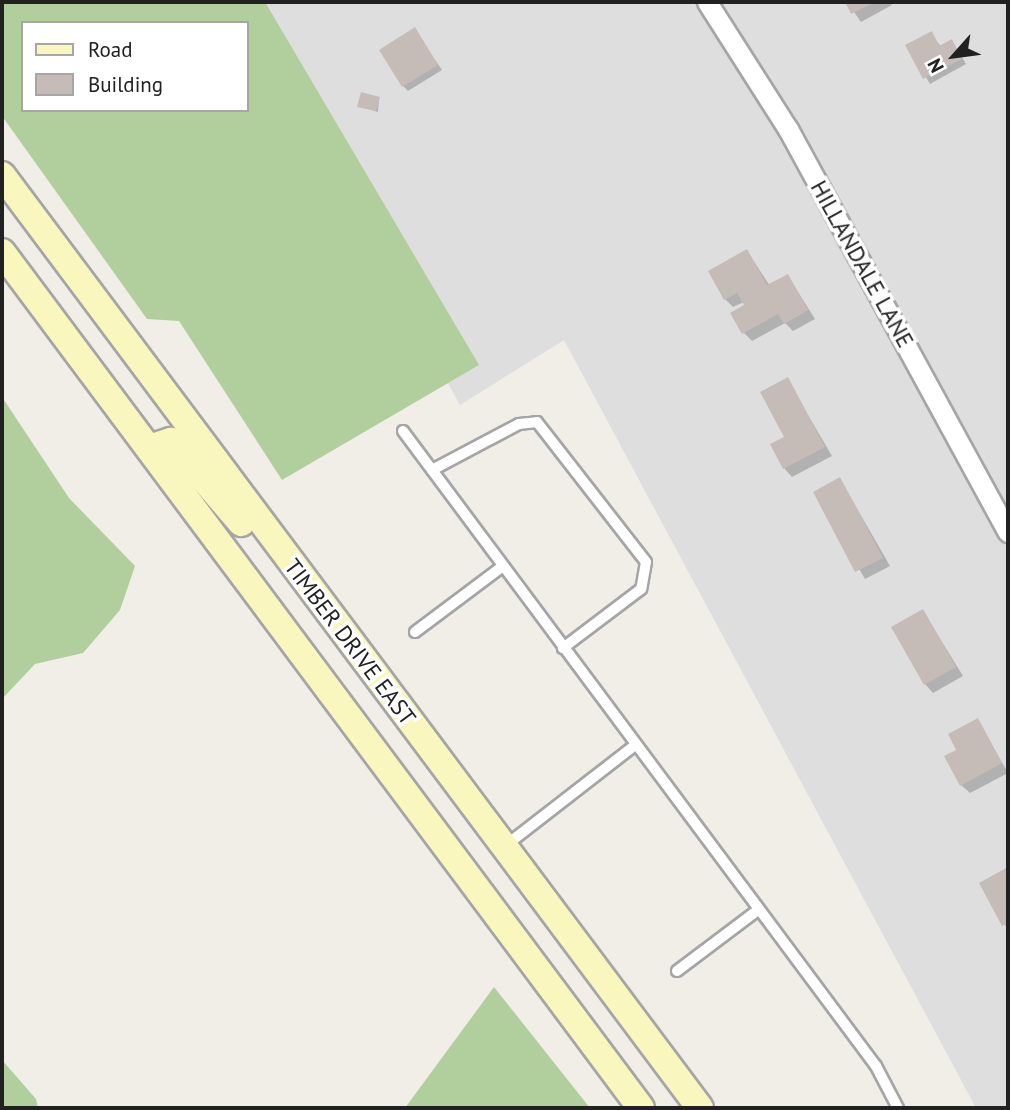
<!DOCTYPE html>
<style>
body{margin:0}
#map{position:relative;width:1010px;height:1110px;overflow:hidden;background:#f1ede7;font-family:"PT Sans",sans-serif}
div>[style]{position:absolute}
.residential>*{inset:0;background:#dfdede}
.forest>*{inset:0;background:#b0cf9d}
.shadow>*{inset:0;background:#0003}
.building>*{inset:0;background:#c6bcb7}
.roads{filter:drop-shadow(2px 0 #a5a5a5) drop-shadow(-2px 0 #a5a5a5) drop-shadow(0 2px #a5a5a5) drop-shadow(0 -2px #a5a5a5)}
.service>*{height:10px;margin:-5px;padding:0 5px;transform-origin:5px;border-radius:5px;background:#fff}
.minor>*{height:19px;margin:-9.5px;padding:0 9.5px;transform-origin:9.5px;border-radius:9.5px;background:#fff}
.secondary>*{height:26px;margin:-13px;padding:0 13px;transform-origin:13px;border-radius:13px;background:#f9f7bd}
span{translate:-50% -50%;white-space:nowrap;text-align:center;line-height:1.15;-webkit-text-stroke:7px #fff;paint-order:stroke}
.street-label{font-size:23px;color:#212121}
.frame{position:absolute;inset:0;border:4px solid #212121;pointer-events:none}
.legend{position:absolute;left:21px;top:21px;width:228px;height:91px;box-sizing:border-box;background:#fff;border:2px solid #a6a6a6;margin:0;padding:9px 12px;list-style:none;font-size:21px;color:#212121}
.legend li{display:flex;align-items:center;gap:14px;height:35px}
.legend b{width:35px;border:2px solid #a6a6a6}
.north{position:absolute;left:919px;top:21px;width:70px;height:70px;-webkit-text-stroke:5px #fff;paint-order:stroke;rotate:242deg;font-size:19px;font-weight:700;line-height:28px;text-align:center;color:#212121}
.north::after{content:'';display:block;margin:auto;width:24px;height:32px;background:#212121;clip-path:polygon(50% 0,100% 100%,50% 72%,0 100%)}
</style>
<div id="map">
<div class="residential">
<i style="clip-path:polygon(236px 2px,1008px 2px,1008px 1108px,976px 1108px,564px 340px,460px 405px)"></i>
</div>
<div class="forest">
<i style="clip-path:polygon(evenodd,2px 2px,265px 2px,479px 365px,282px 480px,179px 321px,147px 319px,2px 116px,2px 2px,23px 23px,247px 23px,247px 110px,23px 110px,23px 23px)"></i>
<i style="clip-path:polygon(2px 397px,69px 498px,135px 566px,120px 610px,83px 653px,35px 664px,2px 699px)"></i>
<i style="clip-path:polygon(494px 987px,590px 1108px,405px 1108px)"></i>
<i style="clip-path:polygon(2px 1060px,36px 1099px,38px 1108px,2px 1108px)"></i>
</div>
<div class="shadow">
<i style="clip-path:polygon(847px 2px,890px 2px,892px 5px,861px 22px)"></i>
<i style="clip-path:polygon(415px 30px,442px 70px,408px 91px,403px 86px)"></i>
<i style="clip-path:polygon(931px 33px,941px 47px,952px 41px,966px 64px,930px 84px,908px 46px)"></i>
<i style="clip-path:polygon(379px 98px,378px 112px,359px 106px)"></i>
<i style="clip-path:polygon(747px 251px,770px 286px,788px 276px,815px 319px,793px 331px,785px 323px,752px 341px,744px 333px,744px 302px,733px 307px,725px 299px)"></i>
<i style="clip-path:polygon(787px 379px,832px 456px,792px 477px,784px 468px)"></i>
<i style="clip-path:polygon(840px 479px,890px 566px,865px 579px,815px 493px)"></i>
<i style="clip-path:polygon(923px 611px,963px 676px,933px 693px,925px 684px)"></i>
<i style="clip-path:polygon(978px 720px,1008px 773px,970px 793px,961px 785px,958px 750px)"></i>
<i style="clip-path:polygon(1008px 869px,1008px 930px,981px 883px)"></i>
</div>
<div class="building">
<i style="clip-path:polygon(845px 2px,875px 2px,851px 14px)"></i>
<i style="clip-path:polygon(415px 27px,438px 65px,402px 87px,379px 50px)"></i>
<i style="clip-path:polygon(932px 31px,939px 46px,952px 39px,962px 59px,923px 79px,905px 45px)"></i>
<i style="clip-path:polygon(361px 92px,380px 97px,376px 111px,357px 107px)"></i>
<i style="clip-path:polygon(747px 249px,767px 285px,788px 274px,808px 310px,784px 324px,778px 314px,742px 334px,730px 313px,744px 305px,737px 293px,724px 300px,708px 271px)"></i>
<i style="clip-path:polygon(788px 377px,825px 447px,783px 469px,770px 444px,784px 437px,760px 392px)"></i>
<i style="clip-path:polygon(840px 477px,883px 558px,855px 572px,813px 492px)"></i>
<i style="clip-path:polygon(923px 609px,956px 667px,924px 685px,891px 627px)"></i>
<i style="clip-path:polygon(978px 718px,1002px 763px,960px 786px,944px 756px,956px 750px,948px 734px)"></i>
<i style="clip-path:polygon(1008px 867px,1008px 923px,1002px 926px,979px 883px)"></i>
</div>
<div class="roads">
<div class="service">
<i style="left:403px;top:431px;width:792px;rotate:53.32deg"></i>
<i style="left:876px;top:1066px;width:47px;rotate:62.4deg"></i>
<i style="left:432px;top:470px;width:98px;rotate:-27.9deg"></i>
<i style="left:519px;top:424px;width:18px;rotate:-6deg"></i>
<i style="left:537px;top:422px;width:177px;rotate:52.1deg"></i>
<i style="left:646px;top:562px;width:27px;rotate:100deg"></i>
<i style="left:641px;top:589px;width:98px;rotate:142.9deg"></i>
<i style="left:415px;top:632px;width:110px;rotate:-36.9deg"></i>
<i style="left:505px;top:846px;width:165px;rotate:-37.8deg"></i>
<i style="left:677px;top:971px;width:101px;rotate:-37deg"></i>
</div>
<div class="minor">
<i style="left:707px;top:2px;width:151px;rotate:57.5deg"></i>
<i style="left:788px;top:129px;width:459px;rotate:61.4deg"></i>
</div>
<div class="secondary">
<i style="left:2px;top:175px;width:1165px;rotate:53.2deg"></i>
<i style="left:2px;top:252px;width:1068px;rotate:53.26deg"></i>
<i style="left:149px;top:448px;width:23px;rotate:-18deg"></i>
<i style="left:171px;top:441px;width:108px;rotate:49.5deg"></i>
</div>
</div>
<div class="street-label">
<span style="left:862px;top:264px;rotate:61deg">HILLANDALE LANE</span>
<span style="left:350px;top:642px;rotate:53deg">TIMBER DRIVE EAST</span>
</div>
<div class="frame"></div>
<ul class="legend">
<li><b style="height:9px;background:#f9f7bd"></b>Road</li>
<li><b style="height:19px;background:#c6bcb7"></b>Building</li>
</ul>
<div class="north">N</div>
</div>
